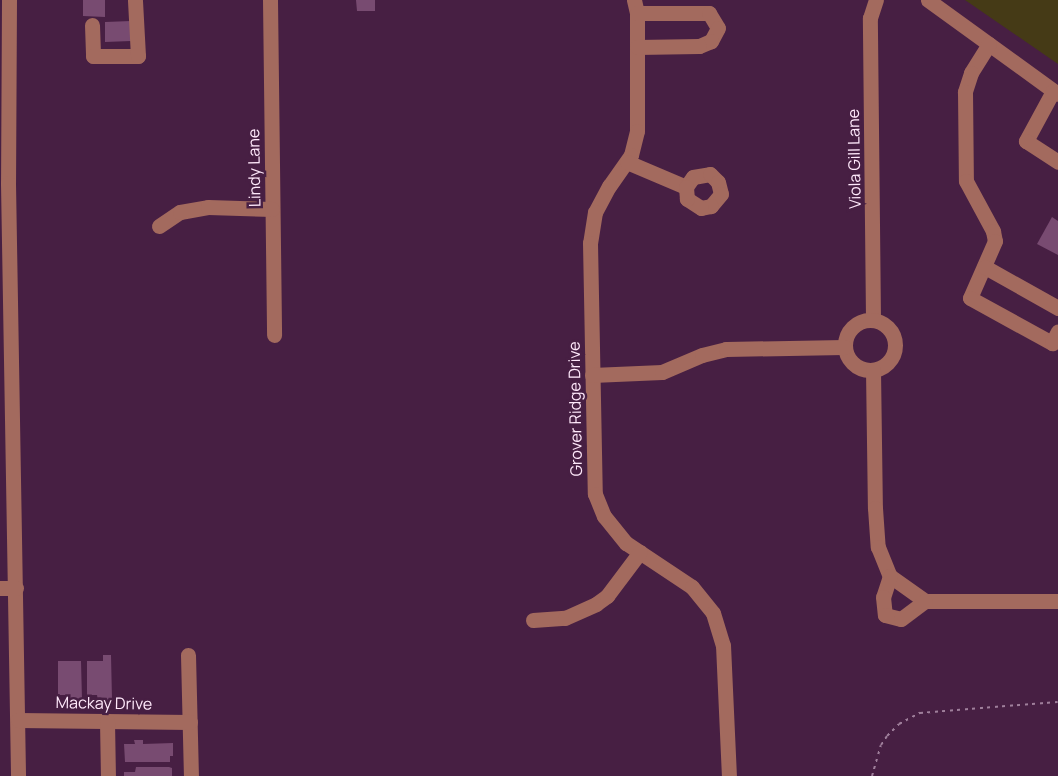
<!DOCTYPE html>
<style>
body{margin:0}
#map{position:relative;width:1058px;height:776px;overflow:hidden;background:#471f43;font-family:Manrope,sans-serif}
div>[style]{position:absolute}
.green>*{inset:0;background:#453a16}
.building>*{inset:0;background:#784b71}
.path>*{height:2px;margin-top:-1px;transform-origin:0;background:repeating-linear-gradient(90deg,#9f7f9b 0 3px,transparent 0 7.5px)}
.minor>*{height:15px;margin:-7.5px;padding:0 7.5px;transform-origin:7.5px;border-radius:7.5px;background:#a36a5e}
.minor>.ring{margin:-7.5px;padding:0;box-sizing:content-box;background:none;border:15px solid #a36a5e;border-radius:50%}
span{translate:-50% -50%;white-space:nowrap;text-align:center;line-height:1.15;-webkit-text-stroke:5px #471f43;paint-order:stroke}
.street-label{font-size:16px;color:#ffe9fb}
</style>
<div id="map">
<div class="green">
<i style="clip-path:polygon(965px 0,1058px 0,1058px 64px)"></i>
</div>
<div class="building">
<i style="clip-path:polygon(83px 0,105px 0,105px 17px,83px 16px)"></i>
<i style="clip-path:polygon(356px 0,375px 0,375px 11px,357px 11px)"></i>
<i style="clip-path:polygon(131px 21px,131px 41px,105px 42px,105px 22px)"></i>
<i style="clip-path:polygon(1052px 217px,1058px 221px,1058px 255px,1037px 244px)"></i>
<i style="clip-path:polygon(103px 655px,111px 655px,112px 699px,98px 701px,97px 695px,87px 695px,87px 661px,103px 661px)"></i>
<i style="clip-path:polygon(58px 661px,81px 661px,82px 699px,68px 700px,68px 695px,58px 695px)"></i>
<i style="clip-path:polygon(134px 740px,143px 740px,143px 744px,173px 743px,173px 756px,170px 756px,170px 762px,125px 762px,124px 744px,135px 744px)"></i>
<i style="clip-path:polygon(136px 767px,169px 767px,172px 768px,172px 776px,124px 776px,124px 772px,135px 772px)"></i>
</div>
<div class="path">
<i style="left:872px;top:776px;width:32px;rotate:-74deg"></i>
<i style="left:881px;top:745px;width:11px;rotate:-56deg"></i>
<i style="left:887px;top:736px;width:17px;rotate:-45deg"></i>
<i style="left:899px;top:724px;width:24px;rotate:-28deg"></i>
<i style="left:920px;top:713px;width:138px;rotate:-4.6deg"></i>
</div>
<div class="minor">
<i style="left:9px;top:0;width:183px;rotate:90.3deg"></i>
<i style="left:8px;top:183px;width:593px;rotate:89.03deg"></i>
<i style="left:270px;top:0;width:335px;rotate:89.3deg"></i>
<i style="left:634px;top:0;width:13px;rotate:77deg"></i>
<i style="left:637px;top:13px;width:118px;rotate:90deg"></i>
<i style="left:637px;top:131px;width:25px;rotate:104deg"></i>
<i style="left:631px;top:155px;width:38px;rotate:125deg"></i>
<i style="left:609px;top:186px;width:30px;rotate:118deg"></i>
<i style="left:595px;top:212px;width:31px;rotate:99deg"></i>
<i style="left:590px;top:243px;width:251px;rotate:88.9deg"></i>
<i style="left:595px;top:494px;width:24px;rotate:68deg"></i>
<i style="left:604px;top:516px;width:35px;rotate:51deg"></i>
<i style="left:626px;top:543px;width:79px;rotate:33.7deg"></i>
<i style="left:692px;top:587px;width:33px;rotate:51deg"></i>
<i style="left:713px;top:613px;width:34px;rotate:73deg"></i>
<i style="left:723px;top:645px;width:131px;rotate:87.4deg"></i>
<i style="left:928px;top:0;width:160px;rotate:35.9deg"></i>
<i style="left:637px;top:13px;width:72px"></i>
<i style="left:709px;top:13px;width:17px;rotate:59deg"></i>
<i style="left:718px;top:28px;width:15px;rotate:118deg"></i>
<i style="left:711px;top:41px;width:13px;rotate:157deg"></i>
<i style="left:699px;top:46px;width:62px;rotate:179.1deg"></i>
<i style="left:92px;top:25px;width:31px;rotate:88deg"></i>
<i style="left:93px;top:56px;width:45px"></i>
<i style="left:138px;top:56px;width:56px;rotate:-93.1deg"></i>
<i style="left:989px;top:44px;width:34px;rotate:122deg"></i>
<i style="left:971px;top:73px;width:20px;rotate:108deg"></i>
<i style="left:965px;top:92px;width:89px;rotate:89.4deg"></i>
<i style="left:966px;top:181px;width:57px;rotate:61.6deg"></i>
<i style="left:993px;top:231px;width:10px;rotate:79deg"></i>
<i style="left:995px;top:241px;width:62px;rotate:113.7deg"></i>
<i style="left:970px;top:298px;width:94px;rotate:28.8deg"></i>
<i style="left:1052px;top:343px;width:13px;rotate:-63deg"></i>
<i style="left:1053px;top:91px;width:57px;rotate:118.4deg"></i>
<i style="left:1026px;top:141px;width:38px;rotate:33deg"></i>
<i style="left:627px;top:162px;width:64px;rotate:23deg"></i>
<i style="left:686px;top:187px;width:12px;rotate:-55deg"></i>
<i style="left:693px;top:177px;width:17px;rotate:-10deg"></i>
<i style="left:710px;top:174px;width:11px;rotate:45deg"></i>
<i style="left:718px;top:182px;width:12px;rotate:76deg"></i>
<i style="left:721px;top:194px;width:16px;rotate:130deg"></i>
<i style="left:711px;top:206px;width:10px;rotate:169deg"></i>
<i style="left:701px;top:208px;width:17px;rotate:-147deg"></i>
<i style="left:687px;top:199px;width:12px;rotate:-95deg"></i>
<i style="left:159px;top:226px;width:25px;rotate:-34deg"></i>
<i style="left:180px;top:212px;width:28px;rotate:-10deg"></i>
<i style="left:208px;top:207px;width:64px;rotate:1.8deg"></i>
<i style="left:985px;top:267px;width:84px;rotate:29.3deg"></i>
<i style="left:873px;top:319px;width:301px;rotate:-90.6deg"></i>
<i style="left:870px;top:18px;width:19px;rotate:-72deg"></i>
<i class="ring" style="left:845px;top:320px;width:35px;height:35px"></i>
<i style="left:873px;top:370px;width:138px;rotate:89.2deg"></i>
<i style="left:875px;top:508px;width:39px;rotate:86deg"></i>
<i style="left:878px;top:547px;width:31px;rotate:68deg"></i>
<i style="left:890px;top:576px;width:43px;rotate:35.5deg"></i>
<i style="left:925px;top:601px;width:133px"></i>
<i style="left:592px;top:375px;width:70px;rotate:-2.5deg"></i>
<i style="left:662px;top:372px;width:43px;rotate:-23deg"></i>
<i style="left:702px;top:355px;width:25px;rotate:-14deg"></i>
<i style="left:726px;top:349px;width:118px;rotate:-1deg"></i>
<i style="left:890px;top:576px;width:22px;rotate:108deg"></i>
<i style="left:883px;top:597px;width:18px;rotate:84deg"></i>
<i style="left:885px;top:615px;width:16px;rotate:14deg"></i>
<i style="left:901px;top:619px;width:30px;rotate:-37deg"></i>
<i style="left:0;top:588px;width:16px"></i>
<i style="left:533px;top:620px;width:32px;rotate:-4deg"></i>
<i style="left:565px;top:618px;width:34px;rotate:-24deg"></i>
<i style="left:596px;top:604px;width:14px;rotate:-36deg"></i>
<i style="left:607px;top:596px;width:55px;rotate:-53.1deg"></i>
<i style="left:188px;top:655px;width:121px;rotate:88.6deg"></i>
<i style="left:18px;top:720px;width:172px;rotate:0.7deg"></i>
<i style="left:107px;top:721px;width:55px;rotate:89deg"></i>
</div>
<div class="street-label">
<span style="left:854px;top:159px;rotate:-91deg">Viola Gill Lane</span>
<span style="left:254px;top:168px;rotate:-91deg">Lindy Lane</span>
<span style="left:575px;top:409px;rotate:-91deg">Grover Ridge Drive</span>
<span style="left:104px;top:703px;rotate:1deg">Mackay Drive</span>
</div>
</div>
